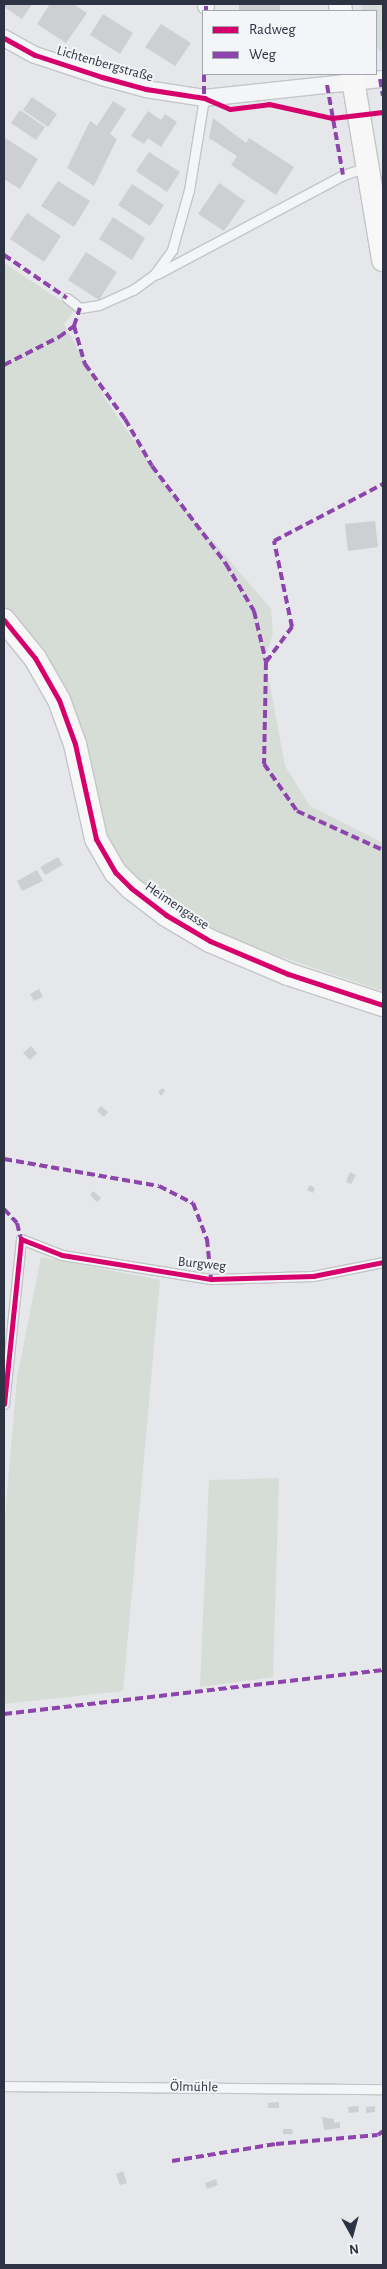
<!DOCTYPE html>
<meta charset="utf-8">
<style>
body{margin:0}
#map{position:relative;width:387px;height:2269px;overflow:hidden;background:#e5e7ea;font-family:"Alegreya Sans",sans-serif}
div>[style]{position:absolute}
.green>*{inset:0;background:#d5ddd6}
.building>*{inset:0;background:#cdcfd2}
.roads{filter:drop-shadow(1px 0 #c3c5c8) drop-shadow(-1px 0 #c3c5c8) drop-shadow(0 1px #c3c5c8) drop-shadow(0 -1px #c3c5c8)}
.lane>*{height:9px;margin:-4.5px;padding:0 4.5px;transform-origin:4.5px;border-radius:4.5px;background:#f4f5f6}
.street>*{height:16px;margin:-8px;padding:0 8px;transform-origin:8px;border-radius:8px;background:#f4f5f6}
.secondary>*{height:22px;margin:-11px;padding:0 11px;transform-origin:11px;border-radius:11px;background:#f7f7f8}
.quiet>*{height:4px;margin-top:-2px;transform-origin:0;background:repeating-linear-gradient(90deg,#8e44ad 0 8px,transparent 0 12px)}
.cycleway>*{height:5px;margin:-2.5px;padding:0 2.5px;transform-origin:2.5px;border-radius:2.5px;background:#d6006c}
span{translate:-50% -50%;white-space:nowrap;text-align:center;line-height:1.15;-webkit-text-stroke:4px #f4f5f8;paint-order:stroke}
.street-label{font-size:14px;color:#2d3342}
.frame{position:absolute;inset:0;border:5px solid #2d3342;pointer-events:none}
.legend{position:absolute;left:202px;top:10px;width:175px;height:65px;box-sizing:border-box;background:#f4f5f8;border:1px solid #a4a7af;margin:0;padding:6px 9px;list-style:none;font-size:15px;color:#2d3342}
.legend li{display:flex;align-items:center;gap:10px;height:25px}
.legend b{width:25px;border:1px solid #a4a7af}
.north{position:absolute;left:327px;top:2209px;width:50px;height:50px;-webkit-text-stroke:4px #f4f5f8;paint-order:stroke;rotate:173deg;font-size:14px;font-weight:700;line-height:20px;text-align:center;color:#2d3342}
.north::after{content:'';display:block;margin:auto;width:18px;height:22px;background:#2d3342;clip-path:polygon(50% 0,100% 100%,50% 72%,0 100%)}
</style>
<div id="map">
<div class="green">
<i style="clip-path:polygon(361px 4px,383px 4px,383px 53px,376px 47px,376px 11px,362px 11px)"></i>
<i style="clip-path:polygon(4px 263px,75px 310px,64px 324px,107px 402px,162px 481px,271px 609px,273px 633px,265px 658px,285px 766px,310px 806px,383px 843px,383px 991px,218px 936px,138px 888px,98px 828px,84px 734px,26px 639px,4px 615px)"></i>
<i style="clip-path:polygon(41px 1257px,160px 1280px,123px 1691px,4px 1704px,4px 1528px,17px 1378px)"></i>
<i style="clip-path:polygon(279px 1478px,273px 1677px,200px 1687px,209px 1480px)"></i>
</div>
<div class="building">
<i style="clip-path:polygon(4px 4px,32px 4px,22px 19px,4px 7px)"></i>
<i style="clip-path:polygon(50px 4px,73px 4px,87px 13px,66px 43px,37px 24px)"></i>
<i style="clip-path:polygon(280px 4px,280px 11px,239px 11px,239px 5px)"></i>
<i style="clip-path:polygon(103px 14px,133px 33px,120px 54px,90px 35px)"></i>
<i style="clip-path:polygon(161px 24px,191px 43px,175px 66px,145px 47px)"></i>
<i style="clip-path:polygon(32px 97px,57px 114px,48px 127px,23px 110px)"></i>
<i style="clip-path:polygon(113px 101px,126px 109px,110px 134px,117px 139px,94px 186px,67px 168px,90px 121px,97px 126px)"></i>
<i style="clip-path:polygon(20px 110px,45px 127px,36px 140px,11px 123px)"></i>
<i style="clip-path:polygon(148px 111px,161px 120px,165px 114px,177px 122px,161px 147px,148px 138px,144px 144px,131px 136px)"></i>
<i style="clip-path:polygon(213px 118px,246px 143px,249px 138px,294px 167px,276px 195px,231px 165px,237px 156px,209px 138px)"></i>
<i style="clip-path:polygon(5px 138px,38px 159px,20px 189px,4px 179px)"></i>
<i style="clip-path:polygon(149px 152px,180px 172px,167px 192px,136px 171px)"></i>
<i style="clip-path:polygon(58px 181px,90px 201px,74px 227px,41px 206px)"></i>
<i style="clip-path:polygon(219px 183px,245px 201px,224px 231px,198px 214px)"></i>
<i style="clip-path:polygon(132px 184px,164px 205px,150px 226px,118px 205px)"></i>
<i style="clip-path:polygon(27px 213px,61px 236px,44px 262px,10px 239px)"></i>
<i style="clip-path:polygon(113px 217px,145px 238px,132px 260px,99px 239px)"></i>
<i style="clip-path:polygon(86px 252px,117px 272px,99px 300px,68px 280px)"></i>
<i style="clip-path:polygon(375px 521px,378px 547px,348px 551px,345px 524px)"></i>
<i style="clip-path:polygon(58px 857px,63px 865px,45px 875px,40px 867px)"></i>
<i style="clip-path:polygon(37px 870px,43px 881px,22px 891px,17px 881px)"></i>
<i style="clip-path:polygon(39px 989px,43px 997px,34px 1001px,30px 994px)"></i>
<i style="clip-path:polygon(31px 1046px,37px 1053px,30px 1060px,23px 1053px)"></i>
<i style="clip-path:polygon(163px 1088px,165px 1091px,161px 1096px,158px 1092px)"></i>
<i style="clip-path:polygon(101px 1106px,108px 1112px,104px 1117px,97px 1111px)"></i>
<i style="clip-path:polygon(350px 1172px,356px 1175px,351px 1184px,346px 1182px)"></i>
<i style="clip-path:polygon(310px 1185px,315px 1188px,313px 1193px,307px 1190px)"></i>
<i style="clip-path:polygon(93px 1191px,101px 1198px,97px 1202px,90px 1195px)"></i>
<i style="clip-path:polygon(279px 2102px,279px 2108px,268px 2108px,268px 2103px)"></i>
<i style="clip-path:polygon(358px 2106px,359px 2112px,349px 2113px,348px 2107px)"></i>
<i style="clip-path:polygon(375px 2106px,375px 2112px,366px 2113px,366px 2107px)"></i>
<i style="clip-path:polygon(322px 2117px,334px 2119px,334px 2123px,340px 2122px,340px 2128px,324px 2130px)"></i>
<i style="clip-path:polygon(283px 2129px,292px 2129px,293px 2134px,283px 2134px)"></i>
<i style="clip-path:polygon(123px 2171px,127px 2183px,120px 2185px,116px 2174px)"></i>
<i style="clip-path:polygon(216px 2179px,218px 2185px,207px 2189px,205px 2183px)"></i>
</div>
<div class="roads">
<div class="lane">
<i style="left:157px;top:274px;width:211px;rotate:-28deg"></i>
<i style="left:343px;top:175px;width:26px;rotate:-18deg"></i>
<i style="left:67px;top:298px;width:16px;rotate:38deg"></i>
<i style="left:80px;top:308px;width:19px;rotate:-9deg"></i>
<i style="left:99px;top:305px;width:37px;rotate:-24deg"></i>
<i style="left:133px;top:290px;width:26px;rotate:-36deg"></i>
<i style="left:154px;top:275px;width:31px;rotate:-54deg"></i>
<i style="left:172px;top:250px;width:62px;rotate:-74.2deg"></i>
<i style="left:189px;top:190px;width:93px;rotate:-80.7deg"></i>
<i style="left:4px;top:1404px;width:166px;rotate:-84.1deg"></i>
<i style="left:21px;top:1239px;width:44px;rotate:21.3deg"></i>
<i style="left:62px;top:1255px;width:151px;rotate:9.2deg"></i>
<i style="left:211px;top:1279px;width:102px;rotate:-1.7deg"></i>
<i style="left:313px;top:1276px;width:71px;rotate:-11.3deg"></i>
<i style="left:4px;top:2086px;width:379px;rotate:0.5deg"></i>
</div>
<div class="street">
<i style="left:206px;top:4px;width:2px;rotate:90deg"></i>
<i style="left:4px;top:38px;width:35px;rotate:29deg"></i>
<i style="left:35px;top:55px;width:71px;rotate:18.2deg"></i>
<i style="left:102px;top:77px;width:46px;rotate:15.3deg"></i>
<i style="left:146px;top:89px;width:59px;rotate:8.8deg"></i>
<i style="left:204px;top:98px;width:180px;rotate:-6.1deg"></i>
</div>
<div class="secondary">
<i style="left:340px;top:4px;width:7px;rotate:82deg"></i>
<i style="left:352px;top:74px;width:189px;rotate:80.5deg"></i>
<i style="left:4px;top:620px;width:49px;rotate:50.8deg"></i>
<i style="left:35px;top:658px;width:48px;rotate:60.3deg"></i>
<i style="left:59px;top:700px;width:47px;rotate:70deg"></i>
<i style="left:75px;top:744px;width:97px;rotate:77.5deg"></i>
<i style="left:96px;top:839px;width:39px;rotate:60deg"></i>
<i style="left:116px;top:873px;width:21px;rotate:45deg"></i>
<i style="left:131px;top:888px;width:44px;rotate:37.6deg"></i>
<i style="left:166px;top:915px;width:51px;rotate:30.6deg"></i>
<i style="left:210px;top:941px;width:85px;rotate:22.9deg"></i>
<i style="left:288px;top:974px;width:100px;rotate:18.1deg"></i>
</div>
</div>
<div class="quiet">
<i style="left:206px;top:11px;width:5px;rotate:-90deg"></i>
<i style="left:204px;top:74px;width:24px;rotate:90deg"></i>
<i style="left:204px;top:98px;width:3px;rotate:18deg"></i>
<i style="left:380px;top:79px;width:17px;rotate:80deg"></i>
<i style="left:327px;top:85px;width:91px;rotate:79.9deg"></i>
<i style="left:4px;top:255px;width:76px;rotate:34.3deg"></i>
<i style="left:74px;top:326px;width:40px;rotate:74deg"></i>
<i style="left:85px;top:364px;width:68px;rotate:54deg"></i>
<i style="left:125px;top:419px;width:54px;rotate:60.1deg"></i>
<i style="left:152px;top:466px;width:123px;rotate:52.9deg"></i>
<i style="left:226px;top:564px;width:55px;rotate:59.2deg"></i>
<i style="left:254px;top:611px;width:52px;rotate:76.8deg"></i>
<i style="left:266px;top:662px;width:102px;rotate:91.1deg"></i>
<i style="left:264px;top:764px;width:57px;rotate:54.9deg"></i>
<i style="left:297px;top:811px;width:94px;rotate:24.4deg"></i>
<i style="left:4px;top:365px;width:62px;rotate:-27deg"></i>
<i style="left:59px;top:337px;width:19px;rotate:-36deg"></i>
<i style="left:74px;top:326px;width:19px;rotate:-72deg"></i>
<i style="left:266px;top:662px;width:44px;rotate:-53.4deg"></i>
<i style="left:292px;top:627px;width:88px;rotate:-101.8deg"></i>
<i style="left:274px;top:541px;width:123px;rotate:-27.6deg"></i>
<i style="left:4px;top:1159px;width:157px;rotate:9.9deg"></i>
<i style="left:159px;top:1186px;width:38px;rotate:27deg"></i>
<i style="left:193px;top:1203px;width:39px;rotate:69deg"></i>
<i style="left:207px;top:1239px;width:40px;rotate:84.3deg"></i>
<i style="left:4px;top:1209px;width:19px;rotate:47deg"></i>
<i style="left:17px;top:1223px;width:16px;rotate:76deg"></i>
<i style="left:4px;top:1714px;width:382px;rotate:-6.6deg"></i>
<i style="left:172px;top:2161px;width:105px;rotate:-9.3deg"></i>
<i style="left:276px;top:2144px;width:102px;rotate:-5deg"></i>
<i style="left:378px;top:2135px;width:6px;rotate:-39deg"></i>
</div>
<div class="cycleway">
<i style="left:4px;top:38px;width:35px;rotate:29deg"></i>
<i style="left:35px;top:55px;width:71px;rotate:18.2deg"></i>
<i style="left:102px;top:77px;width:46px;rotate:15.3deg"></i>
<i style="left:146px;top:89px;width:59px;rotate:8.8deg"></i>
<i style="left:204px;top:98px;width:28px;rotate:23deg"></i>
<i style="left:230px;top:109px;width:39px;rotate:-7deg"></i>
<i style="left:269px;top:104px;width:65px;rotate:12.5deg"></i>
<i style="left:332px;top:118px;width:51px;rotate:-6.7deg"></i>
<i style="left:4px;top:620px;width:49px;rotate:50.8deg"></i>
<i style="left:35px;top:658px;width:48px;rotate:60.3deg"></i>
<i style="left:59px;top:700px;width:47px;rotate:70deg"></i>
<i style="left:75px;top:744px;width:97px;rotate:77.5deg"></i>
<i style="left:96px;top:839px;width:39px;rotate:60deg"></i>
<i style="left:116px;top:873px;width:21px;rotate:45deg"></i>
<i style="left:131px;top:888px;width:44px;rotate:37.6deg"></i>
<i style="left:166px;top:915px;width:51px;rotate:30.6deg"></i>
<i style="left:210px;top:941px;width:85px;rotate:22.9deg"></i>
<i style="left:288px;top:974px;width:100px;rotate:18.1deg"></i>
<i style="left:4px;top:1404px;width:166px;rotate:-84.1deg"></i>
<i style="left:21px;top:1239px;width:44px;rotate:21.3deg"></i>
<i style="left:62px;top:1255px;width:151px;rotate:9.2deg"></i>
<i style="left:211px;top:1279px;width:102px;rotate:-1.7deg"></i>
<i style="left:313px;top:1276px;width:71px;rotate:-11.3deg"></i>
</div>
<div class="street-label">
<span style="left:105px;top:64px;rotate:16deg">Lichtenbergstraße</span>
<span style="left:177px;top:906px;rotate:34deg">Heimengasse</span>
<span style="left:202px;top:1264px;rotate:6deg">Burgweg</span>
<span style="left:194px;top:2087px;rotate:1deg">Ölmühle</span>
</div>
<div class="frame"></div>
<ul class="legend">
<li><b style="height:6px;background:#d6006c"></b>Radweg</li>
<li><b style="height:6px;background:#8e44ad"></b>Weg</li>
</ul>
<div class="north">N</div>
</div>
